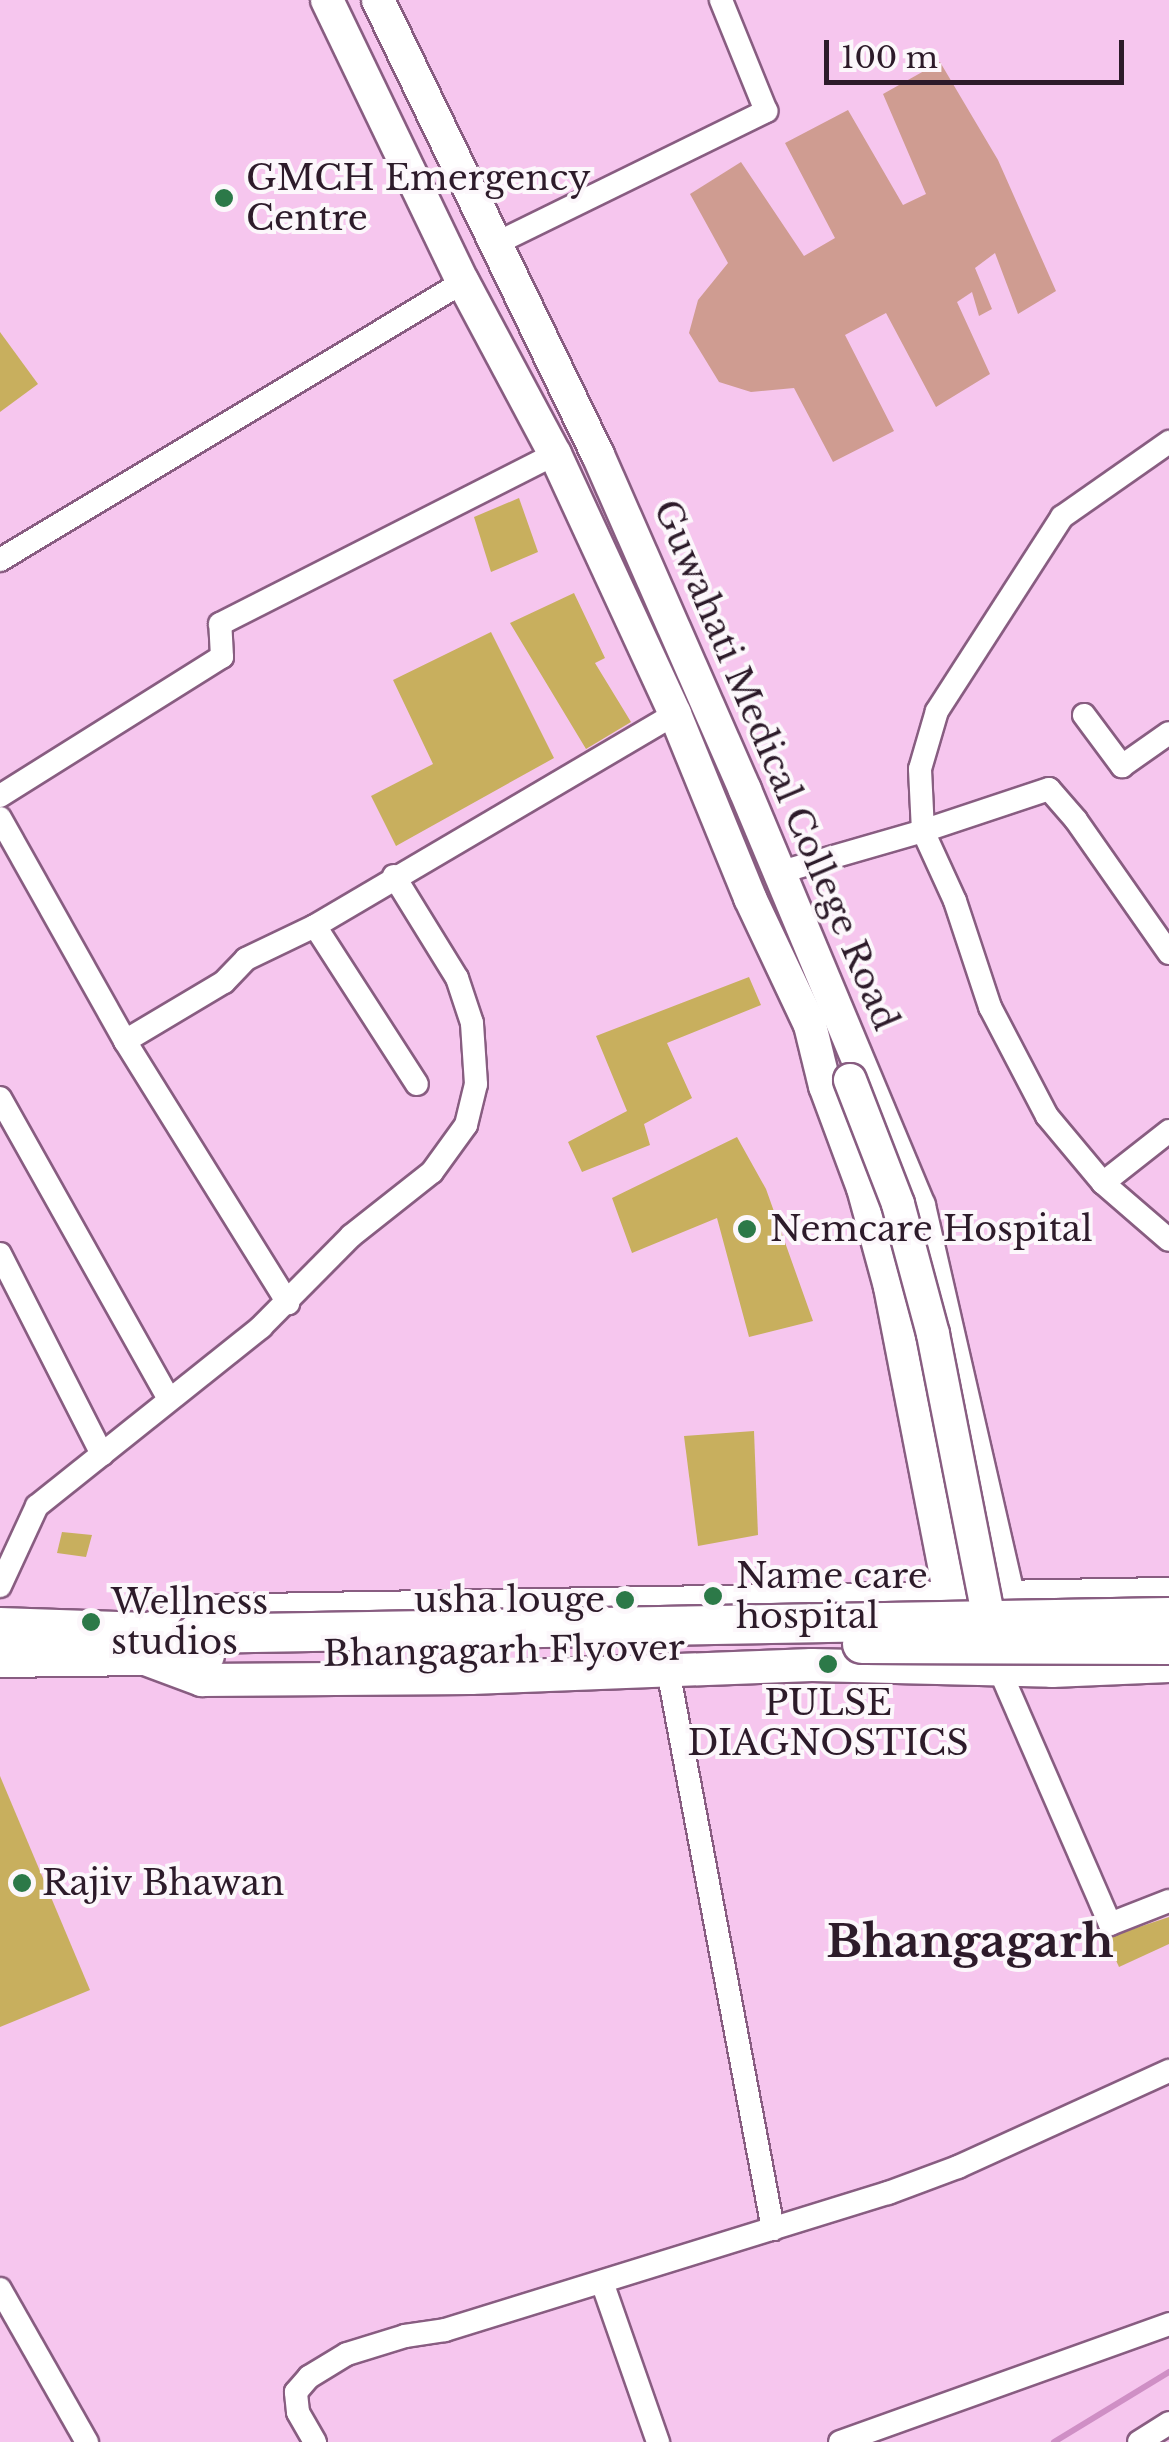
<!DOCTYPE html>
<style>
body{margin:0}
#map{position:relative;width:1169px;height:2442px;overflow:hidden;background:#f6c6ee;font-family:"Libre Baskerville",serif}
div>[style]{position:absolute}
.green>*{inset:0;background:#cf9c91}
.stream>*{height:6px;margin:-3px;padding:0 3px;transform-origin:3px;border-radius:3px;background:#cf8fc5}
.building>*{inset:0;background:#c8af5e}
.roads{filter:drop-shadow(2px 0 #885d81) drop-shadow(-2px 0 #885d81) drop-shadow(0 2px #885d81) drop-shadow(0 -2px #885d81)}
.minor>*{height:22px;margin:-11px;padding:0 11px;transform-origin:11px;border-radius:11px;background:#fff}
.secondary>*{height:32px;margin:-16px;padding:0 16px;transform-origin:16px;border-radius:16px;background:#fff}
.primary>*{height:38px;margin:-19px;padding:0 19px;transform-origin:19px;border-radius:19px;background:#fff}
.bridges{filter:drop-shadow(2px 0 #885d81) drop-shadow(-2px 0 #885d81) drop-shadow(0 2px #885d81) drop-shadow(0 -2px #885d81)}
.secondary-bridge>*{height:32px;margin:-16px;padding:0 16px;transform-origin:16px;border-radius:16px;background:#fff}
.primary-bridge>*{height:38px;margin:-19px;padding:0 19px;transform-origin:19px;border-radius:19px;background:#fff}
.dots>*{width:28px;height:28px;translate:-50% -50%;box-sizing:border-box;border:5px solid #fcf7fb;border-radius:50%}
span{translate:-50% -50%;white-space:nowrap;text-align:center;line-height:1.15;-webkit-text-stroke:8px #fcf7fb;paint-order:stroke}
.poi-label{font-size:35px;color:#2d1b2a}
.left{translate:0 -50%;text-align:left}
.right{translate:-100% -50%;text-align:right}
.street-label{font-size:35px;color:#2d1b2a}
.district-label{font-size:45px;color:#2d1b2a;font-weight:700}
.scale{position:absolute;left:824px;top:40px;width:300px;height:45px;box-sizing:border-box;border:5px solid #2d1b2a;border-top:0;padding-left:12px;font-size:30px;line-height:35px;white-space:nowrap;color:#2d1b2a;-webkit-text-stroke:8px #fcf7fb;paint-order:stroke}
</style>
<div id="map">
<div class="green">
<i style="clip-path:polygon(940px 62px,998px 160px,1056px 291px,1018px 314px,995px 253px,975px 268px,992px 309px,979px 316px,972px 292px,957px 302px,990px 374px,936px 407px,886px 313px,845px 335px,894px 431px,833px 462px,794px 388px,751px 392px,719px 382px,689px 333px,698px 300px,728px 263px,690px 194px,741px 162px,804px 256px,835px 238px,785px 143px,848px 110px,903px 205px,926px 194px,883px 94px)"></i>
</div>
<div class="stream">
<i style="left:1054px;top:2442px;width:135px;rotate:-31.3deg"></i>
</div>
<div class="building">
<i style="clip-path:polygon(0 332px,38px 384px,0 412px)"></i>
<i style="clip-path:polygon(519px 498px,538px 552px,491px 572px,474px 517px)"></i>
<i style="clip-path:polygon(574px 593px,605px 658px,595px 663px,631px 722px,586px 749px,510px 623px)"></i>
<i style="clip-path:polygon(491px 632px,554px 758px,396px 846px,371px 796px,433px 764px,393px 680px)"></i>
<i style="clip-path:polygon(749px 977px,761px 1005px,667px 1043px,692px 1098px,644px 1124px,650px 1145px,582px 1172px,568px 1142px,627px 1111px,596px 1036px)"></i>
<i style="clip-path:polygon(737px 1137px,766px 1189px,813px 1321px,749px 1337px,717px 1218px,632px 1253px,612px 1198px)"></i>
<i style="clip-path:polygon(754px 1431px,758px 1535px,698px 1546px,684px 1436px)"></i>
<i style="clip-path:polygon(62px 1532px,92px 1535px,86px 1557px,57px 1553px)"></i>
<i style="clip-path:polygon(0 1776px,90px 1990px,0 2027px)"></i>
<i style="clip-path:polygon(1169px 1917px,1169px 1944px,1119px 1967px,1106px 1938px)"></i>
</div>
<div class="roads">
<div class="minor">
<i style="left:497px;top:243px;width:300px;rotate:-26.1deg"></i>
<i style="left:766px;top:111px;width:120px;rotate:-112.1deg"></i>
<i style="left:0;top:560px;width:540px;rotate:-30.98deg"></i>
<i style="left:1084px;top:715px;width:64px;rotate:53.3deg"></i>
<i style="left:1122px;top:766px;width:57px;rotate:-35.1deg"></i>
<i style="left:0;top:796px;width:262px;rotate:-32.1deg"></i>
<i style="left:222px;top:657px;width:33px;rotate:-93deg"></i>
<i style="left:220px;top:624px;width:376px;rotate:-26.9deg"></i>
<i style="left:0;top:818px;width:256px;rotate:60.7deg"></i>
<i style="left:125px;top:1041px;width:309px;rotate:58.1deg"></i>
<i style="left:781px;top:872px;width:148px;rotate:-16.1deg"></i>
<i style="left:923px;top:831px;width:62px;rotate:-92.8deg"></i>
<i style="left:920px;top:769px;width:60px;rotate:-73.7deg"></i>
<i style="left:937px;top:711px;width:231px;rotate:-57.2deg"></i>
<i style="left:1062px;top:517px;width:131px;rotate:-35deg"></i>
<i style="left:315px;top:926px;width:188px;rotate:57.2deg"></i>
<i style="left:1169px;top:953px;width:162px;rotate:-125deg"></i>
<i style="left:1076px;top:820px;width:41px;rotate:-131.1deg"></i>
<i style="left:1049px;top:789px;width:133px;rotate:161.6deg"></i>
<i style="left:923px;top:831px;width:77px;rotate:65.4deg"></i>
<i style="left:955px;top:901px;width:112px;rotate:71.7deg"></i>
<i style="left:990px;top:1007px;width:123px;rotate:62.4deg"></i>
<i style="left:1047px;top:1116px;width:87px;rotate:50.1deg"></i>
<i style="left:1103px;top:1183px;width:87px;rotate:40.8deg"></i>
<i style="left:125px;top:1041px;width:115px;rotate:-30.8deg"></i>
<i style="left:224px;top:982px;width:32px;rotate:-46deg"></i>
<i style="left:246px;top:959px;width:76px;rotate:-25.6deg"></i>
<i style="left:315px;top:926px;width:418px;rotate:-30.5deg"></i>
<i style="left:0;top:1098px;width:345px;rotate:60.7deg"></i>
<i style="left:1103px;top:1183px;width:84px;rotate:-38.2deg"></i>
<i style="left:0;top:1254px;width:225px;rotate:63deg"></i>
<i style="left:0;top:1586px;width:88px;rotate:-65.2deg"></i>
<i style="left:37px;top:1506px;width:287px;rotate:-38.6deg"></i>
<i style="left:261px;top:1327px;width:128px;rotate:-45.3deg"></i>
<i style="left:351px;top:1236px;width:103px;rotate:-38.3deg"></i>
<i style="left:432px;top:1172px;width:58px;rotate:-54.1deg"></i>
<i style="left:466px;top:1125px;width:42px;rotate:-76.3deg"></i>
<i style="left:476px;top:1084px;width:61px;rotate:-93.8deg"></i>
<i style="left:472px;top:1023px;width:47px;rotate:-108.4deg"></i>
<i style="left:457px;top:978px;width:120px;rotate:-121.7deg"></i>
<i style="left:668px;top:1670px;width:569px;rotate:79.36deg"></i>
<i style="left:1000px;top:1671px;width:276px;rotate:66.5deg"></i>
<i style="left:1110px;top:1924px;width:63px;rotate:-21.3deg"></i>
<i style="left:602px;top:2282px;width:170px;rotate:70.7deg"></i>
<i style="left:0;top:2289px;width:176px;rotate:60.4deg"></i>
<i style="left:315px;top:2442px;width:34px;rotate:-120deg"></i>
<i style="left:298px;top:2412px;width:20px;rotate:-96deg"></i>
<i style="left:296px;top:2392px;width:20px;rotate:-49deg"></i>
<i style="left:309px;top:2377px;width:44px;rotate:-31.2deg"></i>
<i style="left:347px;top:2354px;width:61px;rotate:-17.2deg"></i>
<i style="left:405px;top:2336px;width:40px;rotate:-8.5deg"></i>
<i style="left:445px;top:2330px;width:464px;rotate:-17.2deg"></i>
<i style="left:888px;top:2193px;width:75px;rotate:-20.4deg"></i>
<i style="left:958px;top:2167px;width:232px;rotate:-24.5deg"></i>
<i style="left:840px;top:2442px;width:350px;rotate:-19.7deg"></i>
<i style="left:1139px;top:2442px;width:36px;rotate:-32deg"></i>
</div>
<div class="secondary">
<i style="left:327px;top:0;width:313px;rotate:64.3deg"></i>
<i style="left:463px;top:282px;width:195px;rotate:61.9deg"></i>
<i style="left:555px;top:454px;width:286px;rotate:65.2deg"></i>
<i style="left:675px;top:714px;width:199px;rotate:67.8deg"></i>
<i style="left:750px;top:898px;width:140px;rotate:64.7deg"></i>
<i style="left:810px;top:1025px;width:63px;rotate:76.2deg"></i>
<i style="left:825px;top:1086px;width:109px;rotate:69.6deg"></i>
<i style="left:863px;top:1188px;width:103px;rotate:74.7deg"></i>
<i style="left:890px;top:1287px;width:314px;rotate:79deg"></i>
<i style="left:378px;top:0;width:505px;rotate:64.2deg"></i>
<i style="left:598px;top:455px;width:366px;rotate:66.3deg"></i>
<i style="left:745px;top:790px;width:451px;rotate:67.3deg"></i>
<i style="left:919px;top:1206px;width:399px;rotate:77.1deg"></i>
<i style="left:140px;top:1632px;width:66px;rotate:-18.4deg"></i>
<i style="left:203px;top:1611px;width:966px;rotate:-1.01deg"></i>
<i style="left:148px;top:1660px;width:58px;rotate:20.3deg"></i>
<i style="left:202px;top:1680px;width:269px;rotate:-0.4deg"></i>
<i style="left:471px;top:1678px;width:341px;rotate:-2.2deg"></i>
<i style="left:812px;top:1665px;width:240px;rotate:1.4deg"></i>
<i style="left:1052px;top:1671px;width:117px;rotate:-2.4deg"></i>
</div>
<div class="primary">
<i style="left:0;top:1627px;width:147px;rotate:1.9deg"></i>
<i style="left:0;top:1658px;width:205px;rotate:-0.8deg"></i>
</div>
</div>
<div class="bridges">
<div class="secondary-bridge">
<i style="left:850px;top:1080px;width:133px;rotate:68.8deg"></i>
<i style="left:898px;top:1204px;width:135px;rotate:74.9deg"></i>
<i style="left:933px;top:1334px;width:290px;rotate:78.9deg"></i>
</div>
<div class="primary-bridge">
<i style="left:196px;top:1634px;width:973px;rotate:-1deg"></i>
<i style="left:862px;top:1644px;width:307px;rotate:0.2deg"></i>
</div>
</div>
<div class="dots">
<i style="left:224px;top:198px;background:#2c7948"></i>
<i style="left:747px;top:1229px;background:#2c7948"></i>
<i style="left:713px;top:1596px;background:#2c7948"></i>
<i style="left:625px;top:1600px;background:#2c7948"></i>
<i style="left:91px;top:1622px;background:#2c7948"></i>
<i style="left:828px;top:1664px;background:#2c7948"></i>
<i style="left:22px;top:1883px;background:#2c7948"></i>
</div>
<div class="poi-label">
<span class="left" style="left:246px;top:198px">GMCH Emergency<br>Centre</span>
<span class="left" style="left:770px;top:1229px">Nemcare Hospital</span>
<span class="left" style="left:736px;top:1596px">Name care<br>hospital</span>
<span class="right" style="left:605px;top:1600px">usha louge</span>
<span class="left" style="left:111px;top:1622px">Wellness<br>studios</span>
<span style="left:828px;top:1723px">PULSE<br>DIAGNOSTICS</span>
<span class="left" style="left:42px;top:1883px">Rajiv Bhawan</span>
</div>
<div class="street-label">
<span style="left:776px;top:765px;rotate:67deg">Guwahati Medical College Road</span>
<span style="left:504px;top:1651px;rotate:-1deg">Bhangagarh Flyover</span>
</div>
<div class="district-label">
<span style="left:970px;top:1942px">Bhangagarh</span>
</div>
<div class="scale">100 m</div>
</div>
